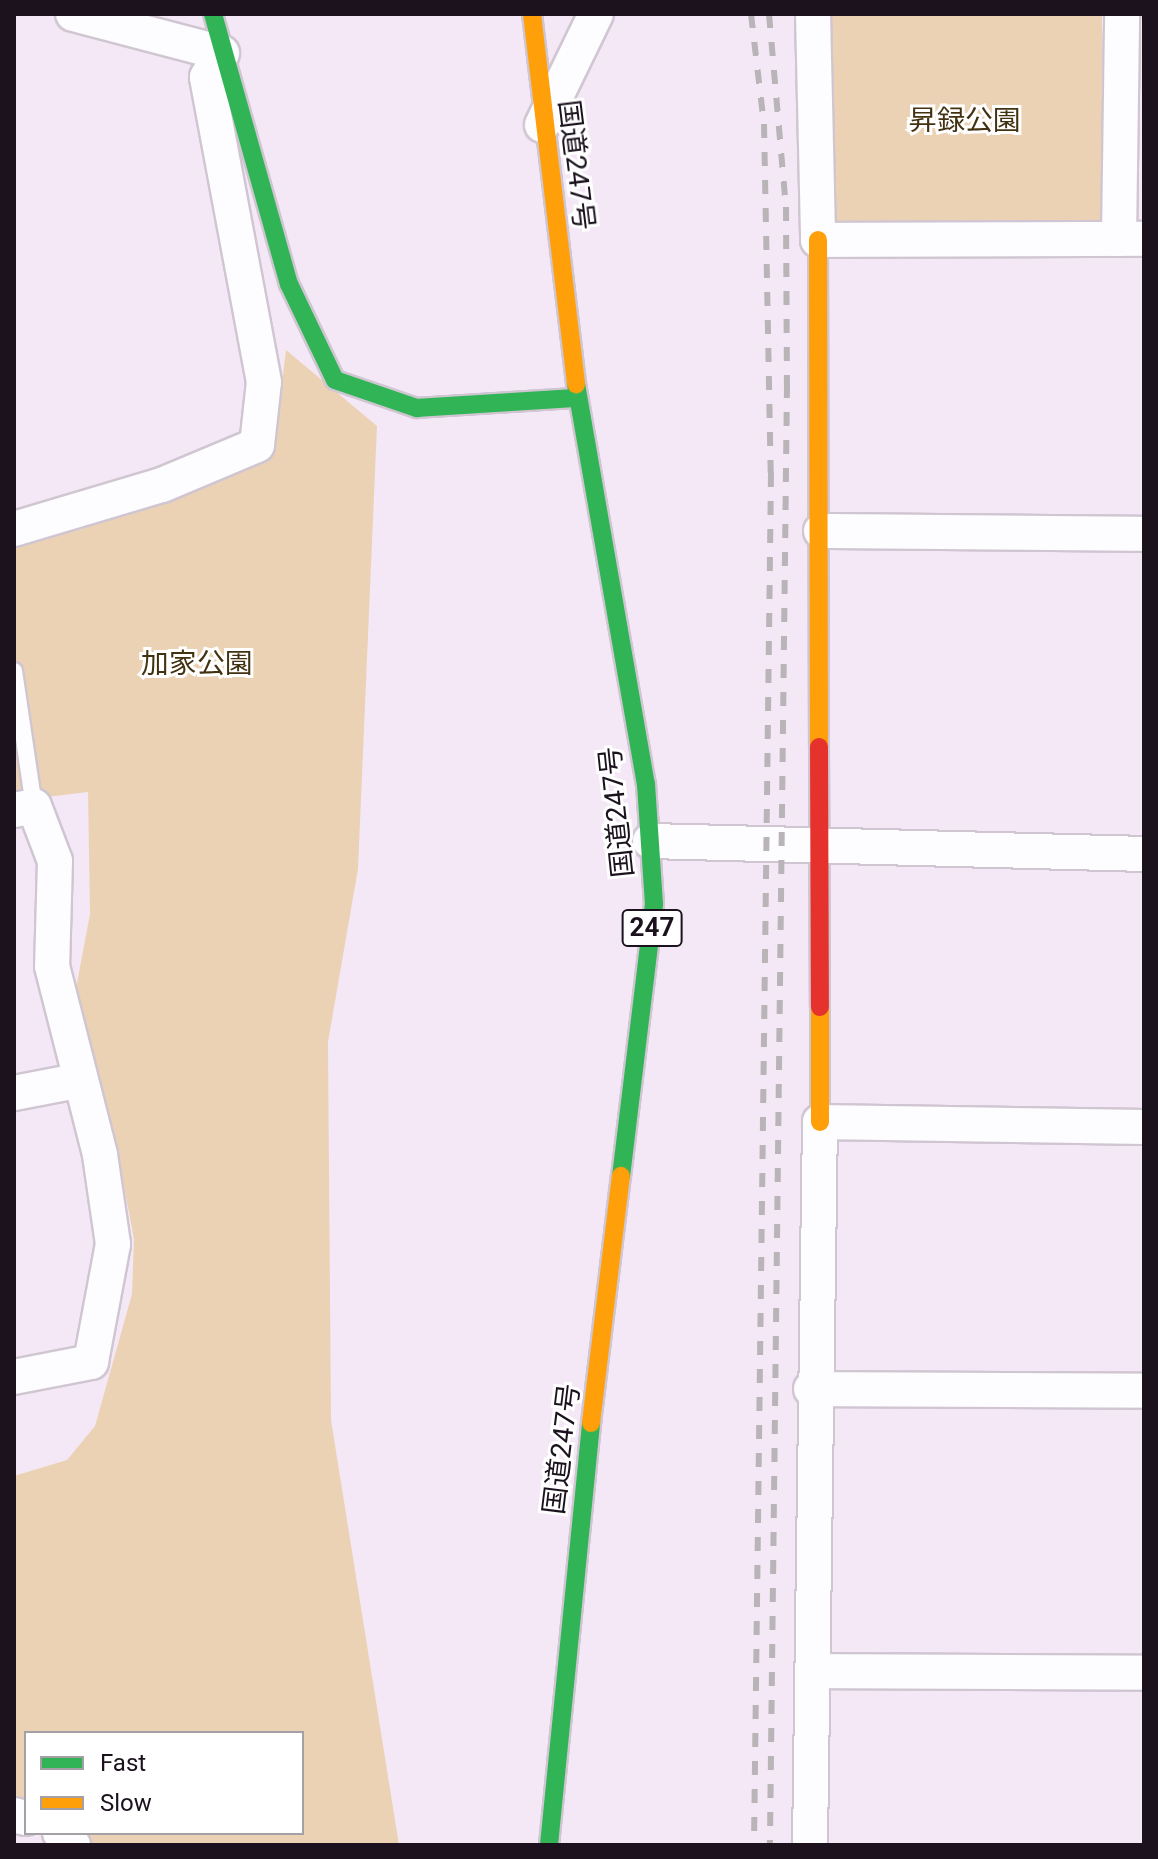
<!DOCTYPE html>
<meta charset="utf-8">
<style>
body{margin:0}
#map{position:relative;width:1158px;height:1859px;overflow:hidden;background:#f4e8f6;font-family:Roboto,"Noto Sans JP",sans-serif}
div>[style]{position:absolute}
.green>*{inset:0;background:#ecd2b5}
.roads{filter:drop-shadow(2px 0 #d0c6d2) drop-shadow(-2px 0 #d0c6d2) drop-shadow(0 2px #d0c6d2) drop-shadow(0 -2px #d0c6d2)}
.lane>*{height:16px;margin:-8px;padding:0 8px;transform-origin:8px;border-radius:8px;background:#fdfcfe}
.street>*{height:34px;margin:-17px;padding:0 17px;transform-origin:17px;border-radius:17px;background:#fdfcfe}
.fast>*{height:18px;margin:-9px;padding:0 9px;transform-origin:9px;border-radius:9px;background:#30b455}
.slow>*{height:18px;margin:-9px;padding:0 9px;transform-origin:9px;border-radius:9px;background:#ff9f0a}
.jam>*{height:18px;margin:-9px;padding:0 9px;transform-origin:9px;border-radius:9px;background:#e5322d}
.rail>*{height:6px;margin-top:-3px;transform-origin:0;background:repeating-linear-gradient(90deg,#b8b4b8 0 14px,transparent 0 28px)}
span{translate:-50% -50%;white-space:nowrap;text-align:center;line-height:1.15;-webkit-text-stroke:6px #fff;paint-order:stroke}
.shield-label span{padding:2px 6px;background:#fff;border:2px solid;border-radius:6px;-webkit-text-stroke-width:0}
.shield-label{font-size:26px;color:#1b121d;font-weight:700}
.park-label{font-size:28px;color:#433211}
.street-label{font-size:28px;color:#1b121d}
.frame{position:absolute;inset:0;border:16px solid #1b121d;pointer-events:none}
.legend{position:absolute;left:24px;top:1731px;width:280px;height:104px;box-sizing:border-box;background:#fff;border:2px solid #a4a0a5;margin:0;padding:10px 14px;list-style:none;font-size:24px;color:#1b121d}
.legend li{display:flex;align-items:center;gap:16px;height:40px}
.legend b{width:40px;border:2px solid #a4a0a5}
</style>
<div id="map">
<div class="green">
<i style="clip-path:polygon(827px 14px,1102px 14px,1104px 229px,829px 227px)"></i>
<i style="clip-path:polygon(286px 350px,377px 426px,358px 869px,328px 1042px,331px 1420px,399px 1845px,93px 1845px,81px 1833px,302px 1833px,302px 1733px,26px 1733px,26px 1801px,14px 1799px,14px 1476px,67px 1460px,95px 1426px,132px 1294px,134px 1239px,116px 1145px,79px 1050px,74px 999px,90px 914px,88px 792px,14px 801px,14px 545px,82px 529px,273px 454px)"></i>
</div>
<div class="roads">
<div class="lane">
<i style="left:14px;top:671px;width:136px;rotate:81.6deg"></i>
</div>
<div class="street">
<i style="left:813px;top:14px;width:226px;rotate:88.7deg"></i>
<i style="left:818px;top:240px;width:326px;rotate:-0.2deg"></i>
<i style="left:542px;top:125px;width:123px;rotate:-64.1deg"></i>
<i style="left:1119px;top:239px;width:225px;rotate:-89.2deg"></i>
<i style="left:14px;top:529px;width:154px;rotate:-16.6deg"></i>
<i style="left:162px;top:485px;width:103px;rotate:-22.8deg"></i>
<i style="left:257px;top:445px;width:63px;rotate:-83.7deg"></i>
<i style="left:264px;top:382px;width:310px;rotate:-100.6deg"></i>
<i style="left:207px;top:77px;width:28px;rotate:-58deg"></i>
<i style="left:222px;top:53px;width:154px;rotate:-165.3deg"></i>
<i style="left:821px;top:531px;width:323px;rotate:0.5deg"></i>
<i style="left:14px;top:810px;width:20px;rotate:-11deg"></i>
<i style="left:34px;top:806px;width:59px;rotate:69.1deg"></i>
<i style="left:55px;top:861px;width:105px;rotate:91.6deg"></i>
<i style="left:52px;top:966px;width:195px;rotate:75.7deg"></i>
<i style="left:100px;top:1155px;width:90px;rotate:81.7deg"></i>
<i style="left:113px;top:1244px;width:120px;rotate:100.6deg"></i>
<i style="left:91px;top:1362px;width:78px;rotate:169deg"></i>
<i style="left:650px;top:841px;width:494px;rotate:1.5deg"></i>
<i style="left:14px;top:1093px;width:64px;rotate:-10.8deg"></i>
<i style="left:811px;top:1389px;width:333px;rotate:0.3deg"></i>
<i style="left:816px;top:1671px;width:328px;rotate:0.3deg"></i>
<i style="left:14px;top:1815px;width:12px;rotate:14deg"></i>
<i style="left:60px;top:1833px;width:18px;rotate:43deg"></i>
<i style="left:810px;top:1845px;width:723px;rotate:-89.21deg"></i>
<i style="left:820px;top:1122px;width:324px;rotate:0.9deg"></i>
</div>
<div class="fast">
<i style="left:213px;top:14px;width:280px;rotate:74.3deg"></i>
<i style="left:289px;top:284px;width:106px;rotate:64.4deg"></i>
<i style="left:335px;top:380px;width:87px;rotate:18.9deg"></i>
<i style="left:417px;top:408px;width:161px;rotate:-3.6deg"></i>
<i style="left:576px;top:384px;width:406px;rotate:80.1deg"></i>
<i style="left:646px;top:784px;width:120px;rotate:86.2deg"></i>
<i style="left:654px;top:904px;width:274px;rotate:96.9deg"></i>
<i style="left:549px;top:1845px;width:424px;rotate:-84.3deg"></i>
</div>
<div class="slow">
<i style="left:532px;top:14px;width:373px;rotate:83.2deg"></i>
<i style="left:818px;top:240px;width:507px;rotate:89.89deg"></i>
<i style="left:820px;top:1007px;width:115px;rotate:90deg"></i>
<i style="left:591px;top:1423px;width:249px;rotate:-83.1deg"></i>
</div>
<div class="jam">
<i style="left:819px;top:747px;width:260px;rotate:89.8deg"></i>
</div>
</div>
<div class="rail">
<i style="left:751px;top:14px;width:111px;rotate:83.3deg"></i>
<i style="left:764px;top:124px;width:349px;rotate:88.9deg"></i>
<i style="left:771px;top:473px;width:1372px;rotate:90.71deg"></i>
<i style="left:769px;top:14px;width:194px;rotate:85deg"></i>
<i style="left:786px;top:207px;width:177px;rotate:89.7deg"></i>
<i style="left:787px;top:384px;width:1461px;rotate:90.67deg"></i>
</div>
<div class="shield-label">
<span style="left:652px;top:928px">247</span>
</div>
<div class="park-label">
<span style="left:965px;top:121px">昇録公園</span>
<span style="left:197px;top:664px">加家公園</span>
</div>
<div class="street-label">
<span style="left:576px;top:165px;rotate:83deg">国道247号</span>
<span style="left:617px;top:812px;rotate:-96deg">国道247号</span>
<span style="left:562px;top:1449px;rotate:-83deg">国道247号</span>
</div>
<div class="frame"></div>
<ul class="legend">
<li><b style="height:10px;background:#30b455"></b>Fast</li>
<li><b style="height:10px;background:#ff9f0a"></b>Slow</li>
</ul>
</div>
